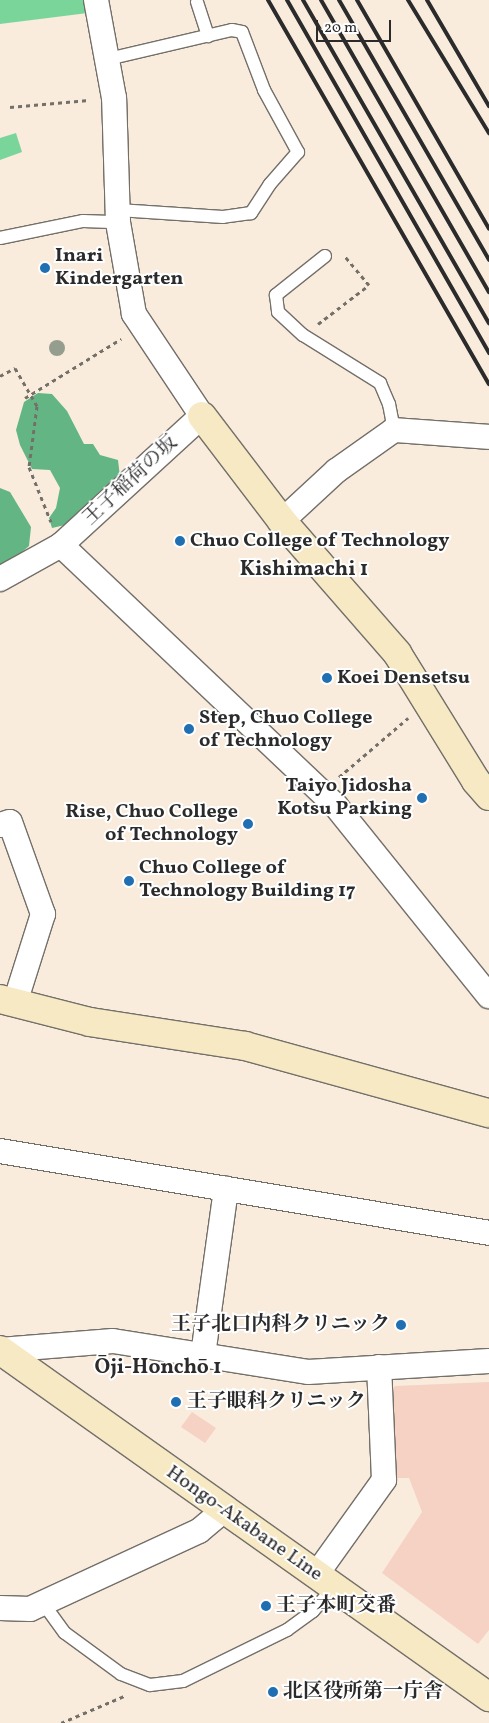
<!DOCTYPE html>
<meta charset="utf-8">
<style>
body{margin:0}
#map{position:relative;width:489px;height:1723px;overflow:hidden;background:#f9ecdd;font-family:Vollkorn,"Noto Serif JP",serif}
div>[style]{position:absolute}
.built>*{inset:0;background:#f5d2c3}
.green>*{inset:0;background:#7ad59b}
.forest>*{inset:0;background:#63b683}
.path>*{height:3px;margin-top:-1.5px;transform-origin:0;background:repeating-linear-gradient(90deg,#736f69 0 4px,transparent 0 8px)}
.roads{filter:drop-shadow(1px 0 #736f69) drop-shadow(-1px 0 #736f69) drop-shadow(0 1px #736f69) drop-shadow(0 -1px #736f69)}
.lane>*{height:12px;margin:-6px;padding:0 6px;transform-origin:6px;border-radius:6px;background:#fff}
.street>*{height:24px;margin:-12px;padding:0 12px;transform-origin:12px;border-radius:12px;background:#fff}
.secondary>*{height:28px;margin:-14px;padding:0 14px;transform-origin:14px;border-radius:14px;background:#f6e9c3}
.rail>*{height:4px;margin:-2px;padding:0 2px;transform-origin:2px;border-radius:2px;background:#2b2b2b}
.trees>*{width:16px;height:16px;margin:-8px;border-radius:50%;background:#959e8e}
.dots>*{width:14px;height:14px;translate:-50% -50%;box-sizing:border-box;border:2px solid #fff;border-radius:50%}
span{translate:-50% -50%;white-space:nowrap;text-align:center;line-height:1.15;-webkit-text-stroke:4px #fff;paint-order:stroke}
.poi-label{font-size:20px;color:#2b2b2b;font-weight:700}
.left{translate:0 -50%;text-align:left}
.right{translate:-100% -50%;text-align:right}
.street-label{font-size:20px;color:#2b2b2b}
.neighbourhood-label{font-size:21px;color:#2b2b2b;font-weight:700}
.scale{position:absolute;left:316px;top:20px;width:75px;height:22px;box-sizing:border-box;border:2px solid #2b2b2b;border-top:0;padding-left:6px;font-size:15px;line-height:18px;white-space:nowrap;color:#2b2b2b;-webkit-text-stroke:4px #fff;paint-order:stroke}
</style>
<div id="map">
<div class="built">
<i style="clip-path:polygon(489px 1382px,489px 1630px,478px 1644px,382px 1573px,422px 1512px,409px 1478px,395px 1478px,389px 1392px,395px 1386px)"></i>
<i style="clip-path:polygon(192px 1412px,216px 1428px,205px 1443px,181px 1427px)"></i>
</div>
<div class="green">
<i style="clip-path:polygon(0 0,85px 0,88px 13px,0 24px)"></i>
<i style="clip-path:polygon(16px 133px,22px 152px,0 160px,0 138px)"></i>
</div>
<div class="forest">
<i style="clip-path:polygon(38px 393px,52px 394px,67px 411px,84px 444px,93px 444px,100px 455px,118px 460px,120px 477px,65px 525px,52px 528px,49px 518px,56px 508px,60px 488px,50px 470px,32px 469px,20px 445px,16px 430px,24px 402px)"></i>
<i style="clip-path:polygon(0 488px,10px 492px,31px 527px,29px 546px,14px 559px,0 565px)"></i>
</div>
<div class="path">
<i style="left:10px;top:107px;width:79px;rotate:-5.1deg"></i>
<i style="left:318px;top:324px;width:64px;rotate:-37.4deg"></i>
<i style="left:369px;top:285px;width:39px;rotate:-130deg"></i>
<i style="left:0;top:376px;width:17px;rotate:-28deg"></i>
<i style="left:15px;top:368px;width:44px;rotate:59.9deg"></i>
<i style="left:37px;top:406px;width:62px;rotate:97.5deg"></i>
<i style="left:29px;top:467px;width:59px;rotate:68.2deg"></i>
<i style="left:25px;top:398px;width:113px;rotate:-31.6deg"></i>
<i style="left:339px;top:777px;width:91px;rotate:-40.5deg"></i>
<i style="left:61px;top:1723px;width:69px;rotate:-23.2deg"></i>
</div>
<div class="roads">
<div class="lane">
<i style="left:197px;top:2px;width:36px;rotate:72deg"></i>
<i style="left:108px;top:59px;width:127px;rotate:-13.2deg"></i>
<i style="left:232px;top:30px;width:10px;rotate:11deg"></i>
<i style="left:242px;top:32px;width:62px;rotate:69.2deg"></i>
<i style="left:264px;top:90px;width:71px;rotate:61.3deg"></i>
<i style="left:298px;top:152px;width:43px;rotate:131.2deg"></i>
<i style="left:270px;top:184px;width:35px;rotate:123deg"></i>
<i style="left:251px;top:213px;width:28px;rotate:172deg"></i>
<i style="left:223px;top:217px;width:105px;rotate:-176.2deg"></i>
<i style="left:0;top:238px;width:85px;rotate:-11.6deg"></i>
<i style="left:83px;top:221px;width:35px;rotate:2deg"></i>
<i style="left:325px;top:256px;width:63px;rotate:141.5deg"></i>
<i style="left:276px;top:295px;width:17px;rotate:83deg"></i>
<i style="left:278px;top:312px;width:34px;rotate:43deg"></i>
<i style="left:303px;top:335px;width:91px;rotate:31.9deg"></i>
<i style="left:380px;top:383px;width:23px;rotate:67deg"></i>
<i style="left:389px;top:404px;width:26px;rotate:79deg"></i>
<i style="left:43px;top:1603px;width:37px;rotate:54deg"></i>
<i style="left:65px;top:1633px;width:69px;rotate:36.2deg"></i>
<i style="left:121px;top:1674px;width:31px;rotate:21deg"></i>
<i style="left:150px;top:1685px;width:33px;rotate:-7deg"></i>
<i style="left:183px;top:1681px;width:116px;rotate:-26.1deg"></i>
<i style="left:287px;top:1630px;width:32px;rotate:-36deg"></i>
<i style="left:313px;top:1611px;width:32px;rotate:-49deg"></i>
</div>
<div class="street">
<i style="left:282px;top:521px;width:74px;rotate:-42.8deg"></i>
<i style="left:336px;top:471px;width:71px;rotate:-35.3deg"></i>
<i style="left:394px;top:430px;width:95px;rotate:4.2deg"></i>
<i style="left:61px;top:545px;width:379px;rotate:43.5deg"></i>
<i style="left:336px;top:806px;width:244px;rotate:51.2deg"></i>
<i style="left:0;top:579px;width:70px;rotate:-29.1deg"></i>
<i style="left:61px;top:545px;width:191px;rotate:-42.5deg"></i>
<i style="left:202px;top:416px;width:123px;rotate:-123.7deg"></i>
<i style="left:134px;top:314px;width:93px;rotate:-99.9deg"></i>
<i style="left:118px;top:222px;width:124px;rotate:-91.8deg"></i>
<i style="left:114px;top:98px;width:100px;rotate:-100.4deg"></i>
<i style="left:0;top:825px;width:10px;rotate:-17deg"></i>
<i style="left:10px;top:822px;width:98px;rotate:70.3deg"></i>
<i style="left:43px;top:914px;width:93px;rotate:107.5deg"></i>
<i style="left:0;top:1151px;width:496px;rotate:9.5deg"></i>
<i style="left:0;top:1350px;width:113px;rotate:-4.6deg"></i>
<i style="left:113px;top:1341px;width:197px;rotate:9deg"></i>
<i style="left:308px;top:1372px;width:181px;rotate:-3.5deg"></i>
<i style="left:203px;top:1355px;width:168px;rotate:-82.1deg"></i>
<i style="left:316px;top:1575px;width:117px;rotate:-54.4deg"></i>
<i style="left:384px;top:1480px;width:113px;rotate:-92.5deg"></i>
<i style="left:0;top:1608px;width:30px;rotate:2deg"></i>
<i style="left:30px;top:1609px;width:186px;rotate:-24.8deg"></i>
<i style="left:199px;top:1531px;width:33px;rotate:-40deg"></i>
</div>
<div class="secondary">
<i style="left:202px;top:416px;width:132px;rotate:52.7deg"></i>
<i style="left:282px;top:521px;width:175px;rotate:48.9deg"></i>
<i style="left:397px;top:653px;width:150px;rotate:58.3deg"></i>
<i style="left:476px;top:781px;width:20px;rotate:49deg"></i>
<i style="left:0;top:999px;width:93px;rotate:14.3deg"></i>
<i style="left:90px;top:1022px;width:157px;rotate:8.8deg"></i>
<i style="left:245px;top:1046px;width:253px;rotate:15.4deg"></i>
<i style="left:0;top:1350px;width:600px;rotate:35.36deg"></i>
</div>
</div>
<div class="rail">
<i style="left:268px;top:0;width:443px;rotate:60.1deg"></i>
<i style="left:287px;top:0;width:407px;rotate:60.2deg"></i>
<i style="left:303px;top:0;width:373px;rotate:60.1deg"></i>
<i style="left:321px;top:0;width:337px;rotate:60.1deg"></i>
<i style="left:339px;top:0;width:300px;rotate:60deg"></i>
<i style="left:357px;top:0;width:264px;rotate:60deg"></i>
<i style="left:408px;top:0;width:156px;rotate:58.7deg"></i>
<i style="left:427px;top:0;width:123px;rotate:59.7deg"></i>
</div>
<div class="trees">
<i style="left:57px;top:348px"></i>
</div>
<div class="dots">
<i style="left:45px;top:268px;background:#1f6fb2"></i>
<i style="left:180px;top:541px;background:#1f6fb2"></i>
<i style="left:327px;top:678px;background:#1f6fb2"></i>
<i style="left:189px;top:729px;background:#1f6fb2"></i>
<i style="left:422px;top:798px;background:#1f6fb2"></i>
<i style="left:248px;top:824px;background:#1f6fb2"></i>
<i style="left:129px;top:881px;background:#1f6fb2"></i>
<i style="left:401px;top:1325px;background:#1f6fb2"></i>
<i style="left:176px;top:1402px;background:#1f6fb2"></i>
<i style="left:266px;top:1606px;background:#1f6fb2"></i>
<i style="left:273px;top:1692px;background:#1f6fb2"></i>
</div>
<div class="poi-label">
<span class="left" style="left:55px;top:268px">Inari<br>Kindergarten</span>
<span class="left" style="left:190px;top:541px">Chuo College of Technology</span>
<span class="left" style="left:337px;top:678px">Koei Densetsu</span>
<span class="left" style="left:199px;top:730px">Step, Chuo College<br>of Technology</span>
<span class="right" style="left:412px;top:798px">Taiyo Jidosha<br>Kotsu Parking</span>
<span class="right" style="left:238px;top:824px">Rise, Chuo College<br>of Technology</span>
<span class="left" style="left:139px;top:880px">Chuo College of<br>Technology Building 17</span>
<span class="right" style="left:390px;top:1325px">王子北口内科クリニック</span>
<span class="left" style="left:187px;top:1402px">王子眼科クリニック</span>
<span class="left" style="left:276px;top:1606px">王子本町交番</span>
<span class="left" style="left:283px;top:1692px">北区役所第一庁舎</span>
</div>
<div class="street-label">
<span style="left:131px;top:481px;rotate:-43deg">王子稲荷の坂</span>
<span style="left:244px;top:1524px;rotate:35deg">Hongo-Akabane Line</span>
</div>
<div class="neighbourhood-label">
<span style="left:304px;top:570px">Kishimachi 1</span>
<span style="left:158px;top:1368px">Ōji-Honchō 1</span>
</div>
<div class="scale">20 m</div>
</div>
